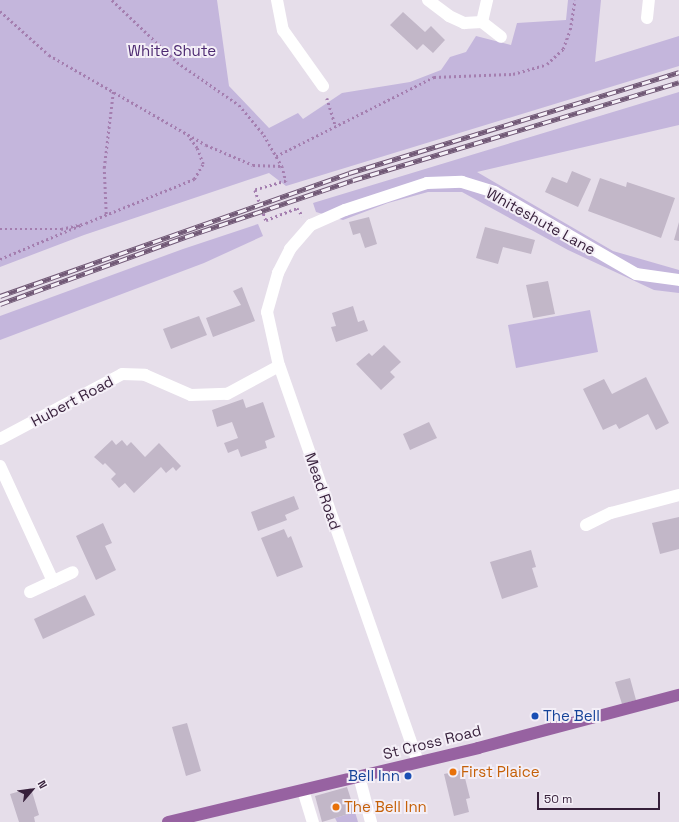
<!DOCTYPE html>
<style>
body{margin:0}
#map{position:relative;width:679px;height:822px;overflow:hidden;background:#e6deea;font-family:"Space Grotesk",sans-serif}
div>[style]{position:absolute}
.green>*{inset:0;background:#c4b6dc}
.building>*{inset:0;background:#c2b7c8}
.path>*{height:2.5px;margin-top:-1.25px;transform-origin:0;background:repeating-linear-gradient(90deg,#a47eaf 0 2px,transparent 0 5px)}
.minor>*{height:12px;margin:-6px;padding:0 6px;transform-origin:6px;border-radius:6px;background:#fff}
.major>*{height:12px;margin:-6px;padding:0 6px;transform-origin:6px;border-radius:6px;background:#9762a1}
.rail>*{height:4.5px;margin-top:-2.25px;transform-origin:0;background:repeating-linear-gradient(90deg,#f4eff7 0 9px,#715976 0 18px);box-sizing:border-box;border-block:1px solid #715976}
.dots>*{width:11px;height:11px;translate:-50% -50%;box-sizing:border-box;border:2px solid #f4eff7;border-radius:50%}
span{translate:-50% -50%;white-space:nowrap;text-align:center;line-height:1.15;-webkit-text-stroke:4px #f4eff7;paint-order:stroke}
.park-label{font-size:15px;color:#4c2971}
.street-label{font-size:15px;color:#361f3a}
.transit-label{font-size:15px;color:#164399}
.left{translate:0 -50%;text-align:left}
.right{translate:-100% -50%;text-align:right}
.food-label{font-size:15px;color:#c56008}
.north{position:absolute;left:12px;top:770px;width:40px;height:40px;-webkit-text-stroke:3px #f4eff7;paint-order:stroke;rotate:62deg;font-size:11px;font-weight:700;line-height:16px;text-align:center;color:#361f3a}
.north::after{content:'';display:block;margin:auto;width:14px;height:18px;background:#361f3a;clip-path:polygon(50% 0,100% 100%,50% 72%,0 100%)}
.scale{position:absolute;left:537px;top:792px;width:123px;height:18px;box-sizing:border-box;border:2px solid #361f3a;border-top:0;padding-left:5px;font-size:12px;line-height:14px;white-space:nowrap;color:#361f3a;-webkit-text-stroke:3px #f4eff7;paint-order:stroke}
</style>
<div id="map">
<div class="green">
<i style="clip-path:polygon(0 0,217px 0,229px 86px,269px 128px,298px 113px,303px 119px,342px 93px,410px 82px,441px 70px,450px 57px,466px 52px,476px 36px,511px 45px,517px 23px,566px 20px,568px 0,601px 0,595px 62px,679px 36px,679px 66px,286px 186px,269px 173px,84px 235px,0 267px)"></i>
<i style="clip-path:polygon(679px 92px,679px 125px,477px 172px,613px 251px,679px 270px,679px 293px,654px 290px,568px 250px,462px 192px,428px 192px,388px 203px,343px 220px,316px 212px,313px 203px)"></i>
<i style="clip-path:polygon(258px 224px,263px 236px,204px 263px,0 340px,0 316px,183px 249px)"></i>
<i style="clip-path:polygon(590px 310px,598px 352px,516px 368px,508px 325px)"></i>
<i style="clip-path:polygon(355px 812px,358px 822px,337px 822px,335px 818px)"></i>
</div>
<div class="building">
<i style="clip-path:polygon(403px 12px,425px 32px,431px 26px,445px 40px,433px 53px,423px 44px,417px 50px,390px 25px)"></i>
<i style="clip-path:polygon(572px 171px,591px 179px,578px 207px,545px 192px,552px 177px,567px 183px)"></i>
<i style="clip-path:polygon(600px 178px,626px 187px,627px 182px,675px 198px,661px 238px,588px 211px)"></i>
<i style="clip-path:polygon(369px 217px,377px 244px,365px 248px,360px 233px,353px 235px,349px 222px)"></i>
<i style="clip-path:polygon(679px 222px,679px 241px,674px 240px)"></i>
<i style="clip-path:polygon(485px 227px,535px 240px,531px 254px,503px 247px,498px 264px,476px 258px)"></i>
<i style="clip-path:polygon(548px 281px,555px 314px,533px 318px,526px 285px)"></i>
<i style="clip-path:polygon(242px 287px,255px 321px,213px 337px,206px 318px,241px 305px,233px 291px)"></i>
<i style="clip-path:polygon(353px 306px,358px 322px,364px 320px,368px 331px,336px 342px,331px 327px,336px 326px,332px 313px)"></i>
<i style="clip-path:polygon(199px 316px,207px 335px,171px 349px,163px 329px)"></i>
<i style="clip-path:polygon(384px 345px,401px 362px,390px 372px,395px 377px,381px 390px,356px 364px,369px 353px,372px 356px)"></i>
<i style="clip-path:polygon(646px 377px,669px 423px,656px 430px,648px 414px,619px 429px,616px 424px,603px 430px,583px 389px,604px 379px,612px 394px)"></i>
<i style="clip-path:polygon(243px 399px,246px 408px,263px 402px,275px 437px,265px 441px,267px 448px,241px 457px,238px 449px,228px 453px,224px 443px,238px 438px,232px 422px,217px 427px,212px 410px)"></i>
<i style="clip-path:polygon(429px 422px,437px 438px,410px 450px,403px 434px)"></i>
<i style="clip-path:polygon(112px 440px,116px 445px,122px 440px,127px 446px,131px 442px,145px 457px,159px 443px,181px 466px,176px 471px,173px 467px,166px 473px,161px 467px,134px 493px,125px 483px,119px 488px,111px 479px,116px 474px,105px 463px,103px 465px,94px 457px)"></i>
<i style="clip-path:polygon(294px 496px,299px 509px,285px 515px,287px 520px,258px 531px,251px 512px)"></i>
<i style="clip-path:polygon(679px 517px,679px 549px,660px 554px,652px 523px)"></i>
<i style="clip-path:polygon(103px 523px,112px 543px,105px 546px,116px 570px,96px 580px,76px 536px)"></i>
<i style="clip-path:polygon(284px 529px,288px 538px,291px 536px,303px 567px,277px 577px,261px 538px)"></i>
<i style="clip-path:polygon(531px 550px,536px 567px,532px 568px,538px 587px,502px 599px,490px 562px)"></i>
<i style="clip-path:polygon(85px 595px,95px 615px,43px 639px,34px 619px)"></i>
<i style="clip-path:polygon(630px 678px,636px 700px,622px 704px,615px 682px)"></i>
<i style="clip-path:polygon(187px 723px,201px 771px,186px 776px,172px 727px)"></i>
<i style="clip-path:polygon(463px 770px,470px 798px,466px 799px,469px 812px,454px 816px,444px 774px)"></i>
<i style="clip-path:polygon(347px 787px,355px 812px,322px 822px,315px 796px)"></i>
<i style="clip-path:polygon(31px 788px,39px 815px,34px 817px,35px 822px,19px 822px,10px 794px)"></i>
</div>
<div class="path">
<i style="left:112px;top:0;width:90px;rotate:43.6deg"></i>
<i style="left:177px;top:62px;width:75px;rotate:34.7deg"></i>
<i style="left:239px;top:105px;width:39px;rotate:50deg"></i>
<i style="left:264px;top:135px;width:36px;rotate:60deg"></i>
<i style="left:282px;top:166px;width:16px;rotate:75deg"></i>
<i style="left:286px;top:181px;width:32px;rotate:164deg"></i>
<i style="left:255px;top:190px;width:32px;rotate:70deg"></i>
<i style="left:266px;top:220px;width:33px;rotate:-21deg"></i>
<i style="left:297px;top:208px;width:10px;rotate:53deg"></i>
<i style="left:0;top:11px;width:66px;rotate:41.9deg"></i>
<i style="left:49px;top:55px;width:181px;rotate:29.8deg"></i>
<i style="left:206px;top:145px;width:51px;rotate:23.1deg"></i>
<i style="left:253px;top:165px;width:29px;rotate:2deg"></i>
<i style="left:327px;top:98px;width:27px;rotate:73deg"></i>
<i style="left:276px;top:156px;width:177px;rotate:-26.6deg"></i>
<i style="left:434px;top:77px;width:79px;rotate:-2.2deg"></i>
<i style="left:513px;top:74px;width:35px;rotate:-16deg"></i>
<i style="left:547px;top:64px;width:22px;rotate:-43deg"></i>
<i style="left:563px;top:49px;width:20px;rotate:-70deg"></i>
<i style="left:570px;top:30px;width:30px;rotate:-81deg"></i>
<i style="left:106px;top:214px;width:46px;rotate:-92.5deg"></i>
<i style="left:104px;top:168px;width:77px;rotate:-83.2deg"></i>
<i style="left:0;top:229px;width:61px"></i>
<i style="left:61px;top:229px;width:26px;rotate:-13deg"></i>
<i style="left:86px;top:223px;width:117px;rotate:-22.2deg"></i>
<i style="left:194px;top:179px;width:17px;rotate:-59deg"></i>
<i style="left:203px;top:164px;width:17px;rotate:-111deg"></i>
<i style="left:197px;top:148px;width:15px;rotate:-127deg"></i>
<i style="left:0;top:259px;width:88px;rotate:-22.8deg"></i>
</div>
<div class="minor">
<i style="left:277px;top:0;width:31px;rotate:79deg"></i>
<i style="left:283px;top:30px;width:69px;rotate:54.5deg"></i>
<i style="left:428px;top:0;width:26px;rotate:37deg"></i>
<i style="left:449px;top:16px;width:17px;rotate:25deg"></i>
<i style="left:464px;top:23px;width:18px;rotate:-3deg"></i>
<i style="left:482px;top:22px;width:24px;rotate:38deg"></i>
<i style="left:647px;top:18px;width:18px;rotate:-84deg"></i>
<i style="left:482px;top:22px;width:23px;rotate:-77deg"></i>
<i style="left:0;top:439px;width:138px;rotate:-28deg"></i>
<i style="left:122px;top:374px;width:23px;rotate:2deg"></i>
<i style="left:145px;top:375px;width:50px;rotate:23.5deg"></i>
<i style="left:191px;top:395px;width:36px;rotate:-2deg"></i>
<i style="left:227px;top:394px;width:59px;rotate:-28.3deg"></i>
<i style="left:0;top:466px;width:127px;rotate:65.3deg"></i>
<i style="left:586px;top:525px;width:28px;rotate:-26deg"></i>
<i style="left:611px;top:513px;width:70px;rotate:-14.8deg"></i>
<i style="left:30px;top:592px;width:47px;rotate:-24.9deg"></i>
<i style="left:418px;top:762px;width:420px;rotate:-109.3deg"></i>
<i style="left:279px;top:366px;width:55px;rotate:-102.5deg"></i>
<i style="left:267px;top:312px;width:41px;rotate:-74.2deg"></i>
<i style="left:278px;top:273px;width:27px;rotate:-63deg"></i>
<i style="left:290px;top:249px;width:32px;rotate:-49deg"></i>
<i style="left:311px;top:225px;width:37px;rotate:-24deg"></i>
<i style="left:345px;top:210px;width:86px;rotate:-18.2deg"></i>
<i style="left:427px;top:183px;width:35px;rotate:-2deg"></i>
<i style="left:462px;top:182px;width:34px;rotate:17deg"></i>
<i style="left:494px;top:192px;width:164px;rotate:30deg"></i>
<i style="left:636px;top:274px;width:43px;rotate:7.9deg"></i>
<i style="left:359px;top:776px;width:48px;rotate:75.4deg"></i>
<i style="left:303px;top:790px;width:34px;rotate:73deg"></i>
</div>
<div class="major">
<i style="left:168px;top:822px;width:319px;rotate:-13.4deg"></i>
<i style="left:478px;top:748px;width:208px;rotate:-14.8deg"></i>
</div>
<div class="rail">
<i style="left:0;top:296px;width:370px;rotate:-19.4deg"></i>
<i style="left:349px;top:173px;width:345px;rotate:-17deg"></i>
<i style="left:0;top:304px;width:197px;rotate:-19.9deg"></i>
<i style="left:185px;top:237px;width:177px;rotate:-18.7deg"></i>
<i style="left:353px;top:180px;width:340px;rotate:-16.7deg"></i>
</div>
<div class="dots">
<i style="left:535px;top:716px;background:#1a4fb4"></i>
<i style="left:453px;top:772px;background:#e8710a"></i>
<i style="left:408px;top:776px;background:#1a4fb4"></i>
<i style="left:336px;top:807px;background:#e8710a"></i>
</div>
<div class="park-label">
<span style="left:172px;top:51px">White Shute</span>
</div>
<div class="street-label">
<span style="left:541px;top:221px;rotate:29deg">Whiteshute Lane</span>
<span style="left:72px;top:401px;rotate:-28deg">Hubert Road</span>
<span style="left:323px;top:491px;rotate:71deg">Mead Road</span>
<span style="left:432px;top:742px;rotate:-14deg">St Cross Road</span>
</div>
<div class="transit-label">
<span class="left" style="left:543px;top:716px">The Bell</span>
<span class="right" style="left:400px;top:776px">Bell Inn</span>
</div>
<div class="food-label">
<span class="left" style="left:461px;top:772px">First Plaice</span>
<span class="left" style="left:344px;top:807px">The Bell Inn</span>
</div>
<div class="north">N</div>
<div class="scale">50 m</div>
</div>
